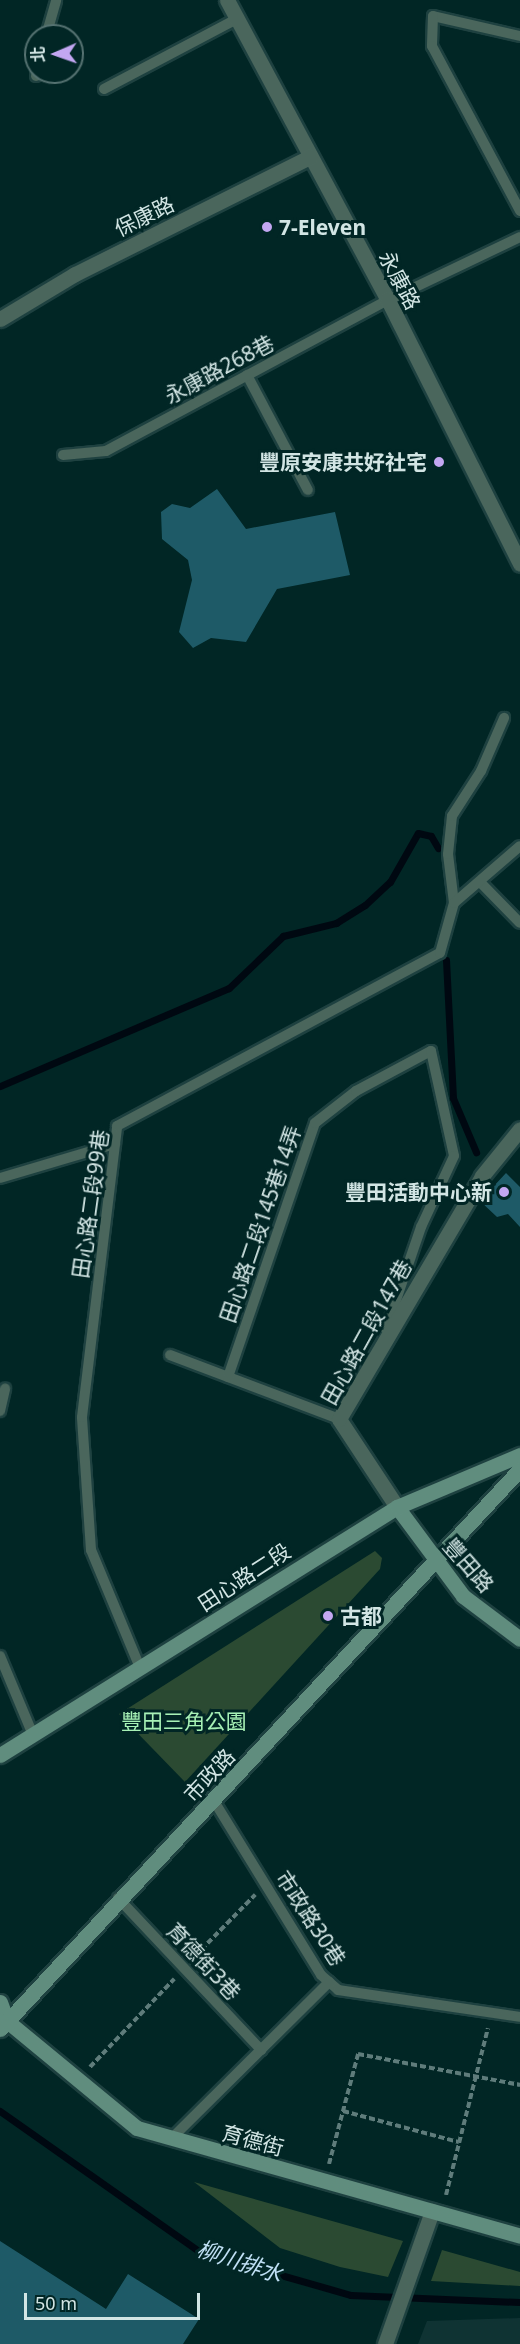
<!DOCTYPE html>
<meta charset="utf-8">
<style>
body{margin:0}
#map{position:relative;width:520px;height:2344px;overflow:hidden;background:#012625;font-family:"Noto Sans","Noto Sans TC",sans-serif}
div>[style]{position:absolute}
.built>*{inset:0;background:#0f3333}
.green>*{inset:0;background:#2b4a32}
.stream>*{height:7px;margin:-3.5px;padding:0 3.5px;transform-origin:3.5px;border-radius:3.5px;background:#000811}
.building>*{inset:0;background:#1e5a67}
.path>*{height:4px;margin-top:-2px;transform-origin:0;background:repeating-linear-gradient(90deg,#5f7c7b 0 6px,transparent 0 9px)}
.roads{filter:drop-shadow(2px 0 #1e4140) drop-shadow(-2px 0 #1e4140) drop-shadow(0 2px #1e4140) drop-shadow(0 -2px #1e4140)}
.lane>*{height:10px;margin:-5px;padding:0 5px;transform-origin:5px;border-radius:5px;background:#4a665c}
.street>*{height:15px;margin:-7.5px;padding:0 7.5px;transform-origin:7.5px;border-radius:7.5px;background:#4a665c}
.secondary>*{height:15px;margin:-7.5px;padding:0 7.5px;transform-origin:7.5px;border-radius:7.5px;background:#608d7e}
.dots>*{width:16px;height:16px;translate:-50% -50%;box-sizing:border-box;border:3px solid #012625;border-radius:50%}
span{translate:-50% -50%;white-space:nowrap;text-align:center;line-height:1.15;-webkit-text-stroke:6px #012625;paint-order:stroke}
.street-label{font-size:21px;color:#d2e5e4}
.poi-label{font-size:21px;color:#d2e5e4;font-weight:700}
.left{translate:0 -50%;text-align:left}
.right{translate:-100% -50%;text-align:right}
.park-label{font-size:21px;color:#a7f1b6}
.water-label{font-size:22px;color:#c1e1f6;font-style:italic}
.north{position:absolute;left:24px;top:24px;width:60px;height:60px;box-sizing:border-box;background:#012625;border:2px solid #557271;border-radius:50%;rotate:268deg;font-size:16px;font-weight:700;line-height:24px;text-align:center;color:#d2e5e4}
.north::after{content:'';display:block;margin:auto;width:21px;height:27px;background:#c3a7f2;clip-path:polygon(50% 0,100% 100%,50% 72%,0 100%)}
.scale{position:absolute;left:24px;top:2293px;width:176px;height:27px;box-sizing:border-box;border:3px solid #d2e5e4;border-top:0;padding-left:8px;font-size:18px;line-height:21px;white-space:nowrap;color:#d2e5e4;-webkit-text-stroke:4px #012625;paint-order:stroke}
</style>
<div id="map">
<div class="built">
<i style="clip-path:polygon(520px 2318px,520px 2344px,418px 2344px,427px 2321px)"></i>
</div>
<div class="green">
<i style="clip-path:polygon(375px 1551px,382px 1558px,380px 1569px,185px 1782px,119px 1714px)"></i>
<i style="clip-path:polygon(194px 2182px,403px 2241px,388px 2277px,340px 2267px,280px 2248px)"></i>
<i style="clip-path:polygon(442px 2250px,520px 2272px,520px 2286px,431px 2281px)"></i>
</div>
<div class="stream">
<i style="left:446px;top:960px;width:138px;rotate:87.1deg"></i>
<i style="left:453px;top:1098px;width:59px;rotate:66.9deg"></i>
<i style="left:0;top:1086px;width:249px;rotate:-23.2deg"></i>
<i style="left:229px;top:988px;width:75px;rotate:-43.9deg"></i>
<i style="left:283px;top:936px;width:55px;rotate:-13.8deg"></i>
<i style="left:336px;top:923px;width:34px;rotate:-32deg"></i>
<i style="left:365px;top:905px;width:34px;rotate:-43deg"></i>
<i style="left:390px;top:882px;width:56px;rotate:-60.3deg"></i>
<i style="left:418px;top:833px;width:13px;rotate:13deg"></i>
<i style="left:431px;top:836px;width:14px;rotate:60deg"></i>
<i style="left:0;top:2111px;width:245px;rotate:35.2deg"></i>
<i style="left:200px;top:2252px;width:157px;rotate:15.9deg"></i>
<i style="left:351px;top:2295px;width:169px;rotate:2.4deg"></i>
</div>
<div class="building">
<i style="clip-path:polygon(217px 489px,246px 529px,335px 512px,350px 575px,277px 589px,246px 642px,211px 638px,193px 648px,179px 632px,192px 580px,188px 560px,162px 539px,161px 512px,172px 504px,190px 508px)"></i>
<i style="clip-path:polygon(506px 1173px,520px 1187px,520px 1227px,508px 1214px,497px 1217px,480px 1201px)"></i>
<i style="clip-path:polygon(0 2241px,106px 2309px,128px 2274px,199px 2319px,183px 2344px,0 2344px)"></i>
</div>
<div class="path">
<i style="left:195px;top:1956px;width:86px;rotate:-45.5deg"></i>
<i style="left:90px;top:2067px;width:122px;rotate:-46.3deg"></i>
<i style="left:343px;top:2111px;width:120px;rotate:15deg"></i>
<i style="left:329px;top:2164px;width:114px;rotate:-75.2deg"></i>
<i style="left:358px;top:2054px;width:165px;rotate:10.8deg"></i>
<i style="left:446px;top:2195px;width:172px;rotate:-75.9deg"></i>
</div>
<div class="roads">
<div class="lane">
<i style="left:46px;top:36px;width:37px;rotate:-74deg"></i>
<i style="left:520px;top:36px;width:89px;rotate:-167.1deg"></i>
<i style="left:433px;top:16px;width:30px;rotate:92deg"></i>
<i style="left:432px;top:46px;width:187px;rotate:61.9deg"></i>
<i style="left:36px;top:76px;width:4px;rotate:-76deg"></i>
<i style="left:104px;top:89px;width:150px;rotate:-27.8deg"></i>
<i style="left:247px;top:375px;width:130px;rotate:62.1deg"></i>
<i style="left:63px;top:455px;width:43px;rotate:-5.3deg"></i>
<i style="left:106px;top:451px;width:320px;rotate:-28.2deg"></i>
<i style="left:388px;top:300px;width:146px;rotate:-25.5deg"></i>
<i style="left:480px;top:882px;width:57px;rotate:45.7deg"></i>
<i style="left:454px;top:903px;width:49px;rotate:-97deg"></i>
<i style="left:448px;top:854px;width:38px;rotate:-84deg"></i>
<i style="left:452px;top:816px;width:54px;rotate:-57.2deg"></i>
<i style="left:481px;top:771px;width:58px;rotate:-66.5deg"></i>
<i style="left:0;top:1178px;width:120px;rotate:-16.5deg"></i>
<i style="left:170px;top:1355px;width:181px;rotate:20.7deg"></i>
<i style="left:228px;top:1377px;width:268px;rotate:-71.1deg"></i>
<i style="left:315px;top:1123px;width:52px;rotate:-38deg"></i>
<i style="left:356px;top:1091px;width:85px;rotate:-28.1deg"></i>
<i style="left:431px;top:1051px;width:107px;rotate:77.6deg"></i>
<i style="left:454px;top:1156px;width:78px;rotate:114.9deg"></i>
<i style="left:421px;top:1227px;width:108px;rotate:108.9deg"></i>
<i style="left:0;top:1411px;width:23px;rotate:-77deg"></i>
<i style="left:0;top:1656px;width:86px;rotate:67.3deg"></i>
<i style="left:141px;top:1670px;width:130px;rotate:-112.6deg"></i>
<i style="left:91px;top:1550px;width:133px;rotate:-93.9deg"></i>
<i style="left:82px;top:1417px;width:293px;rotate:-83.1deg"></i>
<i style="left:117px;top:1126px;width:366px;rotate:-28.2deg"></i>
<i style="left:440px;top:953px;width:52px;rotate:-74.4deg"></i>
<i style="left:454px;top:903px;width:87px;rotate:-40.8deg"></i>
<i style="left:214px;top:1801px;width:204px;rotate:58.4deg"></i>
<i style="left:321px;top:1975px;width:23px;rotate:41deg"></i>
<i style="left:338px;top:1990px;width:184px;rotate:8.4deg"></i>
<i style="left:118px;top:1898px;width:209px;rotate:46.7deg"></i>
<i style="left:171px;top:2139px;width:223px;rotate:-44.8deg"></i>
</div>
<div class="street">
<i style="left:227px;top:0;width:340px;rotate:61.8deg"></i>
<i style="left:388px;top:300px;width:295px;rotate:63.4deg"></i>
<i style="left:0;top:319px;width:87px;rotate:-31deg"></i>
<i style="left:75px;top:274px;width:263px;rotate:-26.5deg"></i>
<i style="left:397px;top:1507px;width:105px;rotate:-123.4deg"></i>
<i style="left:339px;top:1419px;width:282px;rotate:-59.5deg"></i>
<i style="left:482px;top:1176px;width:60px;rotate:-51deg"></i>
<i style="left:385px;top:2344px;width:141px;rotate:-70.5deg"></i>
</div>
<div class="secondary">
<i style="left:397px;top:1507px;width:111px;rotate:53.4deg"></i>
<i style="left:463px;top:1596px;width:71px;rotate:37deg"></i>
<i style="left:0;top:1755px;width:468px;rotate:-32deg"></i>
<i style="left:397px;top:1507px;width:134px;rotate:-22.9deg"></i>
<i style="left:0;top:2002px;width:20px;rotate:70deg"></i>
<i style="left:7px;top:2021px;width:168px;rotate:39.5deg"></i>
<i style="left:137px;top:2128px;width:398px;rotate:15.7deg"></i>
<i style="left:0;top:2029px;width:764px;rotate:-47.12deg"></i>
</div>
</div>
<div class="dots">
<i style="left:267px;top:227px;background:#c3a7f2"></i>
<i style="left:439px;top:462px;background:#c3a7f2"></i>
<i style="left:504px;top:1192px;background:#c3a7f2"></i>
<i style="left:328px;top:1616px;background:#c3a7f2"></i>
</div>
<div class="street-label">
<span style="left:144px;top:216px;rotate:-26deg">保康路</span>
<span style="left:400px;top:280px;rotate:62deg">永康路</span>
<span style="left:219px;top:369px;rotate:-28deg">永康路268巷</span>
<span style="left:90px;top:1204px;rotate:-82deg">田心路二段99巷</span>
<span style="left:260px;top:1224px;rotate:-71deg">田心路二段145巷14弄</span>
<span style="left:366px;top:1332px;rotate:-61deg">田心路二段147巷</span>
<span style="left:469px;top:1565px;rotate:49deg">豐田路</span>
<span style="left:244px;top:1577px;rotate:-33deg">田心路二段</span>
<span style="left:209px;top:1775px;rotate:-47deg">市政路</span>
<span style="left:311px;top:1918px;rotate:57deg">市政路30巷</span>
<span style="left:204px;top:1961px;rotate:47deg">育德街3巷</span>
<span style="left:253px;top:2140px;rotate:15deg">育德街</span>
</div>
<div class="poi-label">
<span class="left" style="left:279px;top:227px">7-Eleven</span>
<span class="right" style="left:427px;top:462px">豐原安康共好社宅</span>
<span class="right" style="left:492px;top:1192px">豐田活動中心新</span>
<span class="left" style="left:340px;top:1616px">古都</span>
</div>
<div class="park-label">
<span style="left:184px;top:1721px">豐田三角公園</span>
</div>
<div class="water-label">
<span style="left:240px;top:2261px;rotate:18deg">柳川排水</span>
</div>
<div class="north">北</div>
<div class="scale">50 m</div>
</div>
